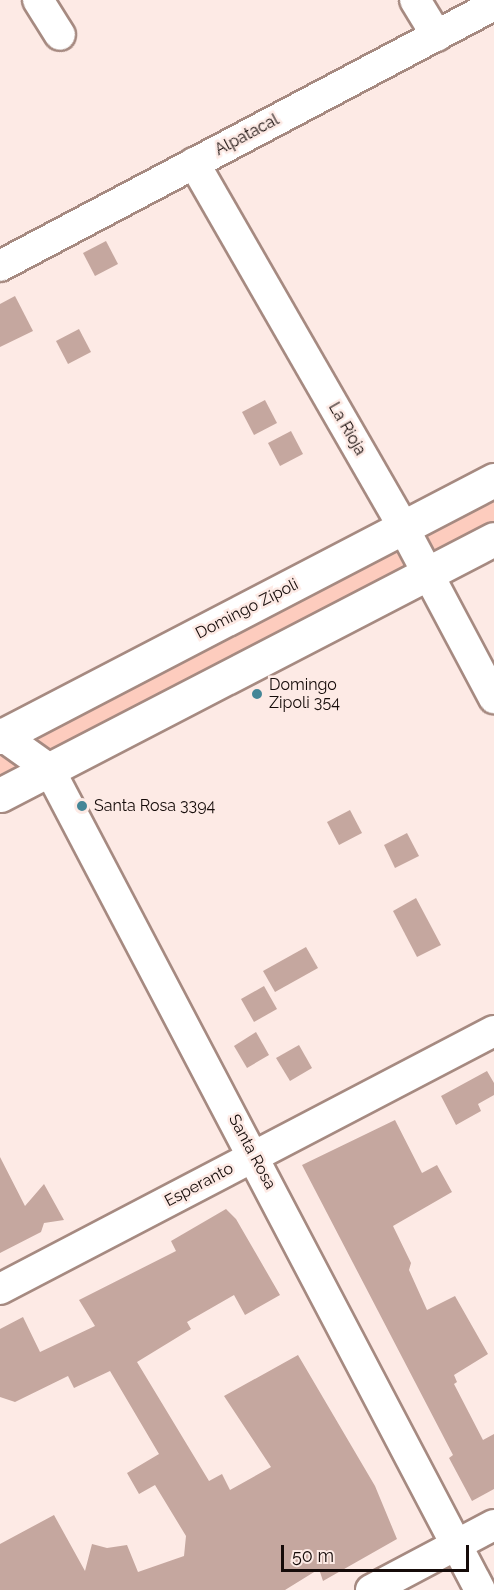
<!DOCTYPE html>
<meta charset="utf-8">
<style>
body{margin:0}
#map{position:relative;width:494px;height:1590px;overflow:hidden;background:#fdeae5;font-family:Raleway,sans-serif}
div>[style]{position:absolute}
.green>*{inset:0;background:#fdccbe}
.building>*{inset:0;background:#c5a79f}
.roads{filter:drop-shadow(2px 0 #a68a81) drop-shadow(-2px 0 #a68a81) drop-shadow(0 2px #a68a81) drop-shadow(0 -2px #a68a81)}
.street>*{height:30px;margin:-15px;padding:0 15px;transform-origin:15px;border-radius:15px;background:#fff}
.secondary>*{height:33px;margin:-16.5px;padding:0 16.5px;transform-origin:16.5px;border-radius:16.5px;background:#fff}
.dots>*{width:16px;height:16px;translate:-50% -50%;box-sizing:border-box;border:3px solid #fdeae5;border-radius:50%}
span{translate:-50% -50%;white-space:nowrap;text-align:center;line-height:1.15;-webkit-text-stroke:5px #fdeae5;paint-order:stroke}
.street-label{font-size:16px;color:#150b09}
.poi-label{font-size:16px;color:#150b09}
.left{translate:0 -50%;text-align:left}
.scale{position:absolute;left:281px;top:1545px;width:188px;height:27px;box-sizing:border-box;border:3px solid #150b09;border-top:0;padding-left:8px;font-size:18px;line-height:21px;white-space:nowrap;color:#150b09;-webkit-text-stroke:4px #fdeae5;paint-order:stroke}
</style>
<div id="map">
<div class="green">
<i style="clip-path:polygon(494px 480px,494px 539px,0 795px,0 737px)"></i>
</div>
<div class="building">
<i style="clip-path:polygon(106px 241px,118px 264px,95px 276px,83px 253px)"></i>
<i style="clip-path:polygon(15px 296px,33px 331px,0 347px,0 304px)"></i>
<i style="clip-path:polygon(79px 329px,91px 352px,68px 364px,56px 341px)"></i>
<i style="clip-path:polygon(265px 400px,277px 423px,254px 435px,242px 412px)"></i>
<i style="clip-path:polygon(291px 431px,303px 454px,280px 466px,268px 443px)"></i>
<i style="clip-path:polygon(350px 810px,362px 833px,339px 845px,327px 822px)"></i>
<i style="clip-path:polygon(407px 833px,419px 856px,395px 868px,384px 845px)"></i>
<i style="clip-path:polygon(416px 898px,441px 945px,417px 957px,393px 911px)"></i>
<i style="clip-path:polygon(306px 947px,318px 968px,275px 992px,263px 971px)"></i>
<i style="clip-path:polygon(264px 986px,277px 1009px,254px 1022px,241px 999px)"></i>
<i style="clip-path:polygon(256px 1032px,269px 1055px,247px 1068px,234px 1046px)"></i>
<i style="clip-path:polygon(299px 1045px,312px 1068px,290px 1081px,276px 1058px)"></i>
<i style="clip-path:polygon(487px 1071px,494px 1083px,494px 1095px,478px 1104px,481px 1111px,456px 1125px,441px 1096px)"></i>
<i style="clip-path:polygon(395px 1120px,422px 1173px,437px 1165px,452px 1192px,393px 1226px,411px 1263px,409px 1270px,427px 1310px,455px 1296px,488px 1354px,454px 1375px,457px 1382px,454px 1384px,483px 1440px,494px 1434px,494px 1489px,472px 1501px,449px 1458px,453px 1455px,302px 1165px)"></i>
<i style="clip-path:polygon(0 1157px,25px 1206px,44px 1184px,64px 1220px,44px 1223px,41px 1232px,0 1253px)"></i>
<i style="clip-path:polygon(226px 1209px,236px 1219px,280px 1295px,245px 1315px,234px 1295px,187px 1322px,191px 1329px,137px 1362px,209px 1481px,222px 1474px,230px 1490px,271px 1467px,224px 1396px,298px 1355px,375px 1486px,397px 1539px,323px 1581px,319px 1569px,285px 1590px,0 1590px,0 1544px,54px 1515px,85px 1571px,92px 1544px,107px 1548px,127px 1545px,138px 1572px,184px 1556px,186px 1536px,155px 1485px,139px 1494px,127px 1473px,159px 1454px,110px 1371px,74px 1388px,68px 1376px,15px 1402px,0 1397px,0 1329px,23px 1317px,40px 1352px,95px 1326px,79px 1300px,176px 1251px,171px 1241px)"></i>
</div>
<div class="roads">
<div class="street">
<i style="left:38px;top:0;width:41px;rotate:57.8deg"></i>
<i style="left:415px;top:0;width:42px;rotate:58.6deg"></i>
<i style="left:194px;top:163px;width:420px;rotate:60.1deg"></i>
<i style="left:403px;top:527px;width:194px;rotate:62deg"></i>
<i style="left:0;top:266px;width:559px;rotate:-27.85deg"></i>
<i style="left:0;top:734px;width:60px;rotate:35.5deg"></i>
<i style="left:49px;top:769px;width:927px;rotate:62.3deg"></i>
<i style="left:0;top:1289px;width:557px;rotate:-27.58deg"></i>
<i style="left:371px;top:1590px;width:139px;rotate:-27.9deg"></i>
</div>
<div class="secondary">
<i style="left:0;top:737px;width:557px;rotate:-27.49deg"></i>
<i style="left:0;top:795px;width:556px;rotate:-27.39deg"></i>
</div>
</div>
<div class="dots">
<i style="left:257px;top:694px;background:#448697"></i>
<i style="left:82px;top:806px;background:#448697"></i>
</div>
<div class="street-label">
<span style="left:247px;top:135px;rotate:-28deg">Alpatacal</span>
<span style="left:347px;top:429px;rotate:60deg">La Rioja</span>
<span style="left:247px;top:609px;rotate:-27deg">Domingo Zípoli</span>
<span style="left:252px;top:1152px;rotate:62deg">Santa Rosa</span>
<span style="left:199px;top:1185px;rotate:-28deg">Esperanto</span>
</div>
<div class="poi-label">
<span class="left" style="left:269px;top:694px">Domingo<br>Zipoli 354</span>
<span class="left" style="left:94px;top:806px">Santa Rosa 3394</span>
</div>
<div class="scale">50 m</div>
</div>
